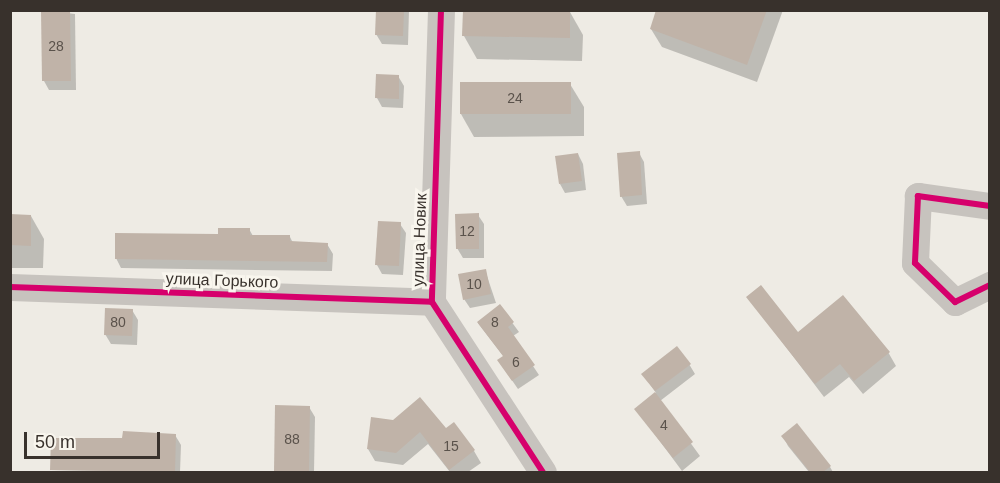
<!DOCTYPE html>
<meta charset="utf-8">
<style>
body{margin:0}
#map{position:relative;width:1000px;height:483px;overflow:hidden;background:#eeebe4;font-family:Arial,sans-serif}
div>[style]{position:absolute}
.shadow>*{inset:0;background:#0003}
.building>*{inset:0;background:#c0b3a8}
.minor>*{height:27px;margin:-13.5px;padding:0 13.5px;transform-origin:13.5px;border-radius:13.5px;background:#c7c3be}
.cycleway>*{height:6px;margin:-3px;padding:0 3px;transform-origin:3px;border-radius:3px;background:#d6006c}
span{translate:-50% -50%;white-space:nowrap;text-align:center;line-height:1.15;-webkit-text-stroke:6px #f9f6ee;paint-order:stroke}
.number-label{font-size:14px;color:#5a524b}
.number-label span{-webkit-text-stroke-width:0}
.street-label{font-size:16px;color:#38312c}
.frame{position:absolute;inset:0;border:12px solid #38312c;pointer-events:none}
.scale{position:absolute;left:24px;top:432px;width:136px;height:27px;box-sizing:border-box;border:3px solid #38312c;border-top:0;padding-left:8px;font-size:18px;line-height:21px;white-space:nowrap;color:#38312c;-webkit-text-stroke:4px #f9f6ee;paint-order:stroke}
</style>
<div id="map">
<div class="shadow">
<i style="clip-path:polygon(43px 10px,75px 14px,76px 90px,49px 90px,44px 81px)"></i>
<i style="clip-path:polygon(378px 10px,409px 10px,408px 45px,382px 44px,376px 34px)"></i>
<i style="clip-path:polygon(658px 10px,783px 10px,757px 82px,662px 47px,651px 29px)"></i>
<i style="clip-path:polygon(570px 12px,583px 35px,582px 61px,477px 59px,464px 36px)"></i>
<i style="clip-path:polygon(398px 76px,404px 86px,403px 108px,382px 107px,377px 98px)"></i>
<i style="clip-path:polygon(570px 84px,584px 107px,584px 136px,474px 137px,461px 114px)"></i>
<i style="clip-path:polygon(639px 153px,644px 162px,647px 204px,627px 206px,621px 196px)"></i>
<i style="clip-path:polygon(578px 154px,583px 164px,586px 190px,565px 193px,560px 184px)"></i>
<i style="clip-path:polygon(478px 215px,484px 224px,484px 258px,463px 258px,457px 248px)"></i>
<i style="clip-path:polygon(10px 216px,31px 216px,44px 239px,43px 268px,10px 268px)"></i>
<i style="clip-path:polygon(400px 224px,406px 233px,403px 275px,382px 274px,377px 265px)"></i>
<i style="clip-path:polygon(249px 229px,253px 236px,290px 237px,293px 243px,327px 244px,333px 254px,332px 271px,121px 268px,116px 258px)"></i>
<i style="clip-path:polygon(485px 270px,496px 303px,470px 308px,464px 299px)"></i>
<i style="clip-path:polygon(748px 297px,797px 334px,888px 352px,896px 366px,863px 394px,849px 377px,824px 397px)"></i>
<i style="clip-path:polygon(500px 306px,519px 332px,513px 336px,539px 375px,518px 389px,505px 370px,504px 357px,478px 323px)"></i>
<i style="clip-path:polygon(132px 310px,138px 320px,137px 345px,111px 344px,105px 334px)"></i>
<i style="clip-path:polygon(689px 364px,695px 374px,660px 401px,700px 456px,682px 471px,636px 409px,656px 393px,643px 374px)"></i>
<i style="clip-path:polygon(277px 407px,309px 407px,315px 417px,314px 472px,276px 472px)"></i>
<i style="clip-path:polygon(394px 422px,446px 430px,474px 451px,481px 463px,468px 472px,450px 472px,428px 444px,403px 465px,375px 461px,368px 449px)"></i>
<i style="clip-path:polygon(797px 425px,830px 467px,833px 472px,809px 472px,788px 446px,783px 436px)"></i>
<i style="clip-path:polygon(175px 435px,181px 445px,180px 472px,52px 470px,124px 440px)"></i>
</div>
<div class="building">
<i style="clip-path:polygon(41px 10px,70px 10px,71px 81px,42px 81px)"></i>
<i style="clip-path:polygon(376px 10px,404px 10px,403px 36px,375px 35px)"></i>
<i style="clip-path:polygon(463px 10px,570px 11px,570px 38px,462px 36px)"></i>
<i style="clip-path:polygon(656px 10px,767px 10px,747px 65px,650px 29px)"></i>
<i style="clip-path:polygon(376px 74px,399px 75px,399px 99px,375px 98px)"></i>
<i style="clip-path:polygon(460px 82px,571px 82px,571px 114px,460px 114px)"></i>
<i style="clip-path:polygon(640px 151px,642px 195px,620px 197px,617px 153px)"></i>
<i style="clip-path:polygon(578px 153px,582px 181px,559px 184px,555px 156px)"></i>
<i style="clip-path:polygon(479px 213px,479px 249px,456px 249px,455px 214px)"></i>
<i style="clip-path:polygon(10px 214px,31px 215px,31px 246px,10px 245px)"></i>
<i style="clip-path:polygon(378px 221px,401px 222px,399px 266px,375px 265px)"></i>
<i style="clip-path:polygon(218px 228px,250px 228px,250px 235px,290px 235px,290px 241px,328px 243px,327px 262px,115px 259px,115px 233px,218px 234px)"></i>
<i style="clip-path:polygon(486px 269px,491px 294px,463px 300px,458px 274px)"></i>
<i style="clip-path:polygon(761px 285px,798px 332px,843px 295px,890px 352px,854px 381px,840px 364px,815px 384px,746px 297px)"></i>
<i style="clip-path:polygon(500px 304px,514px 322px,508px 327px,535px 365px,512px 381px,497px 360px,503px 356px,477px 322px)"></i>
<i style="clip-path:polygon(105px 308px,133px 309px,132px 336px,104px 335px)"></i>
<i style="clip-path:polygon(677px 346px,691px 364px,655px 391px,641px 374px)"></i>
<i style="clip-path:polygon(655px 392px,693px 442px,673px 458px,634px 409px)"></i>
<i style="clip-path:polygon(420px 397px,446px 428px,454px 422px,475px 450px,449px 470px,420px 432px,396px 453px,367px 449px,371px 417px,393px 420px)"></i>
<i style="clip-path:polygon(275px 405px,310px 406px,309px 472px,274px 472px)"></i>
<i style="clip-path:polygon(797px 423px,831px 466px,823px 472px,810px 472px,781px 436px)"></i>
<i style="clip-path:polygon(123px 431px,176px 434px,175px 472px,50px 470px,51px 438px,122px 438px)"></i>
</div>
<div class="minor">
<i style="left:441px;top:10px;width:292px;rotate:91.8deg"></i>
<i style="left:432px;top:302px;width:203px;rotate:56.9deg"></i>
<i style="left:990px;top:206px;width:73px;rotate:-172.1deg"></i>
<i style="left:918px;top:196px;width:67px;rotate:92.6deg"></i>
<i style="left:915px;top:263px;width:56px;rotate:44.3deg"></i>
<i style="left:955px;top:302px;width:39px;rotate:-26deg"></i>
<i style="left:10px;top:287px;width:422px;rotate:2deg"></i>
</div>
<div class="cycleway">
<i style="left:441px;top:10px;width:292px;rotate:91.8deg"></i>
<i style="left:432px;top:302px;width:203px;rotate:56.9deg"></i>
<i style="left:990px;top:206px;width:73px;rotate:-172.1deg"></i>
<i style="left:918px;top:196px;width:67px;rotate:92.6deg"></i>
<i style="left:915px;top:263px;width:56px;rotate:44.3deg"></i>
<i style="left:955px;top:302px;width:39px;rotate:-26deg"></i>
<i style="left:10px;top:287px;width:422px;rotate:2deg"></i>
</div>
<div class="number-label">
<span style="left:56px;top:46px">28</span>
<span style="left:515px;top:98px">24</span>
<span style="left:467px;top:231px">12</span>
<span style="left:474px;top:284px">10</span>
<span style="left:118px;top:322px">80</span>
<span style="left:495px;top:322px">8</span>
<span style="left:516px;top:362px">6</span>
<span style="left:664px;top:425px">4</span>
<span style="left:292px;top:439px">88</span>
<span style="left:451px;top:446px">15</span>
</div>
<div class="street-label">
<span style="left:420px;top:240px;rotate:-88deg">улица Новик</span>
<span style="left:222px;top:281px;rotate:2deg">улица Горького</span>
</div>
<div class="frame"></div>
<div class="scale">50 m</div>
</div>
